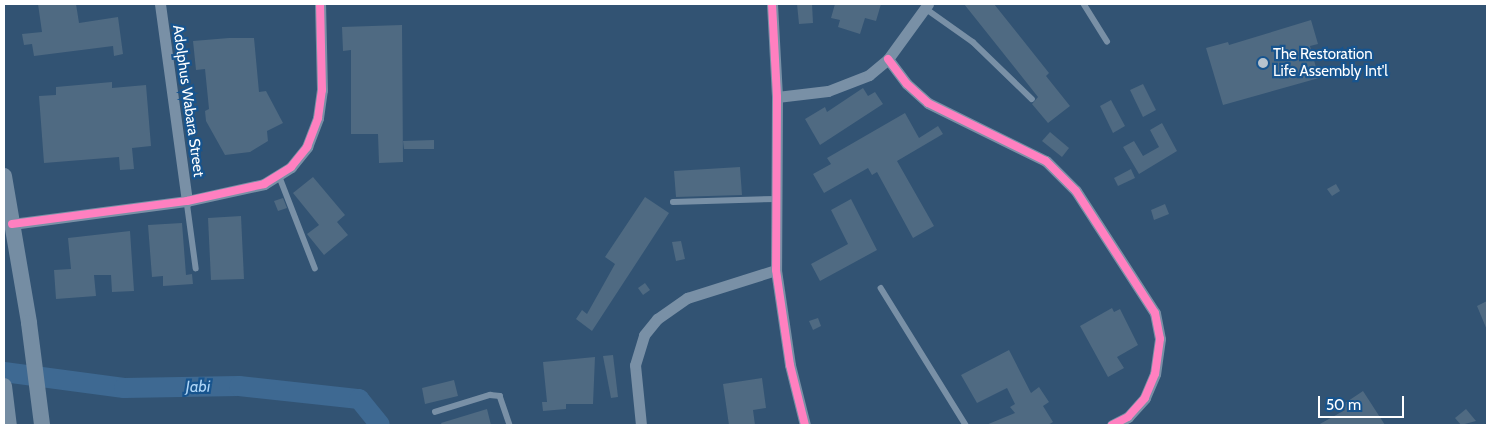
<!DOCTYPE html>
<style>
body{margin:0}
#map{position:relative;width:1491px;height:429px;overflow:hidden;background:#325373;font-family:Cabin,sans-serif}
div>[style]{position:absolute}
.river>*{height:20px;margin:-10px;padding:0 10px;transform-origin:10px;border-radius:10px;background:#3e6992}
.building>*{inset:0;background:#4f6a82}
.service>*{height:5.5px;margin:-2.75px;padding:0 2.75px;transform-origin:2.75px;border-radius:2.75px;background:#7990a6}
.minor>*{height:11px;margin:-5.5px;padding:0 5.5px;transform-origin:5.5px;border-radius:5.5px;background:#7990a6}
.secondary>*{height:16px;margin:-8px;padding:0 8px;transform-origin:8px;border-radius:8px;background:#758da3}
.cycleway>*{height:8px;margin:-4px;padding:0 4px;transform-origin:4px;border-radius:4px;background:#ff80c0}
.dots>*{width:14px;height:14px;translate:-50% -50%;box-sizing:border-box;border:2px solid #17548e;border-radius:50%}
span{translate:-50% -50%;white-space:nowrap;text-align:center;line-height:1.15;-webkit-text-stroke:4.5px #17548e;paint-order:stroke}
.poi-label{font-size:15px;color:#fff}
.left{translate:0 -50%;text-align:left}
.street-label{font-size:15px;color:#fff}
.water-label{font-size:16px;color:#aed5f6;font-style:italic}
.frame{position:absolute;inset:0;border:5px solid #fff;pointer-events:none}
.scale{position:absolute;left:1318px;top:396px;width:86px;height:22px;box-sizing:border-box;border:2px solid #fff;border-top:0;padding-left:6px;font-size:15px;line-height:18px;white-space:nowrap;color:#fff;-webkit-text-stroke:4px #17548e;paint-order:stroke}
</style>
<div id="map">
<div class="river">
<i style="left:4px;top:372px;width:121px;rotate:7.6deg"></i>
<i style="left:124px;top:388px;width:115px;rotate:-1deg"></i>
<i style="left:239px;top:386px;width:121px;rotate:6.2deg"></i>
<i style="left:359px;top:399px;width:33px;rotate:51deg"></i>
</div>
<div class="building">
<i style="clip-path:polygon(38px 4px,76px 4px,79px 23px,118px 17px,123px 54px,114px 56px,113px 46px,34px 56px,32px 44px,24px 45px,22px 34px,42px 32px)"></i>
<i style="clip-path:polygon(797px 4px,812px 4px,813px 23px,799px 24px)"></i>
<i style="clip-path:polygon(835px 4px,881px 4px,876px 21px,865px 18px,860px 34px,838px 27px,840px 20px,831px 18px)"></i>
<i style="clip-path:polygon(964px 4px,994px 4px,1049px 73px,1046px 76px,1070px 106px,1048px 123px,1032px 104px,1038px 97px)"></i>
<i style="clip-path:polygon(1311px 20px,1318px 44px,1310px 46px,1319px 78px,1223px 105px,1206px 48px,1228px 42px,1229px 45px)"></i>
<i style="clip-path:polygon(402px 25px,403px 162px,379px 163px,378px 134px,351px 134px,351px 50px,343px 51px,342px 27px)"></i>
<i style="clip-path:polygon(229px 38px,254px 38px,259px 92px,266px 91px,283px 123px,267px 131px,268px 141px,250px 152px,225px 155px,206px 121px,205px 111px,209px 109px,205px 69px,196px 70px,193px 41px)"></i>
<i style="clip-path:polygon(112px 82px,112px 88px,146px 85px,151px 146px,132px 148px,134px 169px,120px 170px,119px 157px,44px 163px,39px 96px,56px 95px,56px 87px)"></i>
<i style="clip-path:polygon(1143px 84px,1156px 110px,1143px 117px,1130px 90px)"></i>
<i style="clip-path:polygon(863px 88px,868px 96px,875px 92px,883px 104px,820px 145px,805px 119px,825px 107px,827px 112px)"></i>
<i style="clip-path:polygon(1111px 100px,1125px 126px,1113px 133px,1100px 106px)"></i>
<i style="clip-path:polygon(905px 113px,919px 138px,938px 126px,943px 134px,897px 161px,934px 226px,913px 238px,877px 172px,872px 175px,868px 168px,824px 193px,813px 174px,831px 164px,827px 158px)"></i>
<i style="clip-path:polygon(1162px 123px,1177px 151px,1139px 174px,1123px 147px,1134px 141px,1143px 156px,1159px 147px,1150px 130px)"></i>
<i style="clip-path:polygon(1050px 132px,1069px 148px,1062px 157px,1042px 141px)"></i>
<i style="clip-path:polygon(434px 140px,434px 149px,404px 149px,403px 141px)"></i>
<i style="clip-path:polygon(740px 167px,742px 195px,676px 197px,674px 171px)"></i>
<i style="clip-path:polygon(1131px 169px,1135px 178px,1118px 186px,1114px 178px)"></i>
<i style="clip-path:polygon(313px 177px,345px 215px,337px 222px,348px 235px,324px 255px,307px 234px,319px 225px,293px 193px)"></i>
<i style="clip-path:polygon(1336px 184px,1340px 191px,1332px 196px,1327px 189px)"></i>
<i style="clip-path:polygon(645px 197px,669px 213px,592px 331px,576px 319px,582px 310px,587px 314px,615px 264px,605px 257px)"></i>
<i style="clip-path:polygon(283px 198px,287px 208px,278px 211px,274px 201px)"></i>
<i style="clip-path:polygon(851px 199px,877px 250px,820px 281px,811px 264px,848px 244px,831px 210px)"></i>
<i style="clip-path:polygon(1165px 204px,1169px 214px,1154px 220px,1151px 210px)"></i>
<i style="clip-path:polygon(241px 216px,244px 279px,211px 280px,208px 218px)"></i>
<i style="clip-path:polygon(182px 223px,186px 275px,192px 274px,193px 284px,163px 286px,163px 276px,152px 277px,148px 225px)"></i>
<i style="clip-path:polygon(130px 231px,134px 291px,112px 292px,111px 275px,94px 275px,96px 296px,56px 299px,54px 270px,71px 269px,68px 238px)"></i>
<i style="clip-path:polygon(681px 241px,685px 259px,676px 261px,672px 242px)"></i>
<i style="clip-path:polygon(645px 283px,650px 290px,643px 295px,638px 288px)"></i>
<i style="clip-path:polygon(1487px 301px,1487px 330px,1477px 306px)"></i>
<i style="clip-path:polygon(1112px 308px,1114px 312px,1120px 309px,1138px 345px,1117px 357px,1124px 368px,1108px 377px,1080px 326px)"></i>
<i style="clip-path:polygon(818px 318px,821px 326px,813px 330px,809px 321px)"></i>
<i style="clip-path:polygon(1009px 350px,1031px 393px,1039px 387px,1049px 402px,1043px 406px,1053px 422px,1048px 425px,986px 425px,1015px 413px,1010px 407px,1015px 404px,1007px 388px,977px 403px,961px 375px)"></i>
<i style="clip-path:polygon(613px 355px,618px 397px,611px 398px,603px 356px)"></i>
<i style="clip-path:polygon(595px 357px,593px 404px,566px 404px,566px 409px,543px 411px,542px 402px,547px 402px,543px 362px)"></i>
<i style="clip-path:polygon(762px 378px,766px 408px,753px 410px,755px 425px,729px 425px,723px 384px)"></i>
<i style="clip-path:polygon(454px 380px,458px 396px,425px 404px,422px 388px)"></i>
<i style="clip-path:polygon(1363px 391px,1385px 425px,1318px 425px,1345px 410px,1342px 405px)"></i>
<i style="clip-path:polygon(487px 409px,491px 425px,442px 425px,441px 423px)"></i>
<i style="clip-path:polygon(1466px 409px,1476px 421px,1461px 425px,1455px 418px)"></i>
</div>
<div class="service">
<i style="left:1084px;top:4px;width:44px;rotate:58.1deg"></i>
<i style="left:925px;top:8px;width:59px;rotate:35.3deg"></i>
<i style="left:973px;top:42px;width:82px;rotate:44deg"></i>
<i style="left:279px;top:175px;width:100px;rotate:68.8deg"></i>
<i style="left:187px;top:201px;width:68px;rotate:82.3deg"></i>
<i style="left:673px;top:202px;width:104px;rotate:-1.7deg"></i>
<i style="left:881px;top:288px;width:161px;rotate:58.2deg"></i>
<i style="left:435px;top:412px;width:58px;rotate:-17.2deg"></i>
<i style="left:490px;top:395px;width:10px;rotate:6deg"></i>
<i style="left:500px;top:396px;width:31px;rotate:71deg"></i>
</div>
<div class="minor">
<i style="left:160px;top:4px;width:199px;rotate:82.2deg"></i>
<i style="left:772px;top:4px;width:93px;rotate:86.9deg"></i>
<i style="left:777px;top:97px;width:173px;rotate:90.3deg"></i>
<i style="left:776px;top:270px;width:96px;rotate:81.6deg"></i>
<i style="left:790px;top:365px;width:62px;rotate:76deg"></i>
<i style="left:888px;top:59px;width:31px;rotate:53deg"></i>
<i style="left:907px;top:84px;width:28px;rotate:42deg"></i>
<i style="left:928px;top:103px;width:131px;rotate:26.2deg"></i>
<i style="left:1046px;top:161px;width:42px;rotate:45deg"></i>
<i style="left:1076px;top:191px;width:145px;rotate:57.1deg"></i>
<i style="left:1155px;top:313px;width:26px;rotate:79deg"></i>
<i style="left:1160px;top:339px;width:35px;rotate:98deg"></i>
<i style="left:1155px;top:374px;width:26px;rotate:113deg"></i>
<i style="left:1145px;top:398px;width:25px;rotate:132deg"></i>
<i style="left:1128px;top:417px;width:18px;rotate:153deg"></i>
<i style="left:777px;top:97px;width:51px;rotate:-6.7deg"></i>
<i style="left:828px;top:91px;width:44px;rotate:-21.3deg"></i>
<i style="left:869px;top:75px;width:25px;rotate:-40deg"></i>
<i style="left:888px;top:59px;width:68px;rotate:-54deg"></i>
<i style="left:12px;top:224px;width:177px;rotate:-7.5deg"></i>
<i style="left:187px;top:201px;width:79px;rotate:-12.4deg"></i>
<i style="left:264px;top:184px;width:32px;rotate:-32deg"></i>
<i style="left:291px;top:167px;width:26px;rotate:-51deg"></i>
<i style="left:307px;top:147px;width:31px;rotate:-69deg"></i>
<i style="left:318px;top:118px;width:28px;rotate:-82deg"></i>
<i style="left:322px;top:90px;width:86px;rotate:-91.3deg"></i>
<i style="left:641px;top:425px;width:60px;rotate:-95.7deg"></i>
<i style="left:635px;top:365px;width:31px;rotate:-73deg"></i>
<i style="left:644px;top:335px;width:21px;rotate:-51deg"></i>
<i style="left:657px;top:319px;width:37px;rotate:-35deg"></i>
<i style="left:687px;top:298px;width:93px;rotate:-17.5deg"></i>
</div>
<div class="secondary">
<i style="left:4px;top:176px;width:149px;rotate:80.3deg"></i>
<i style="left:29px;top:323px;width:103px;rotate:82.7deg"></i>
<i style="left:4px;top:386px;width:39px;rotate:83deg"></i>
</div>
<div class="cycleway">
<i style="left:772px;top:4px;width:93px;rotate:86.9deg"></i>
<i style="left:777px;top:97px;width:173px;rotate:90.3deg"></i>
<i style="left:776px;top:270px;width:96px;rotate:81.6deg"></i>
<i style="left:790px;top:365px;width:62px;rotate:76deg"></i>
<i style="left:888px;top:59px;width:31px;rotate:53deg"></i>
<i style="left:907px;top:84px;width:28px;rotate:42deg"></i>
<i style="left:928px;top:103px;width:131px;rotate:26.2deg"></i>
<i style="left:1046px;top:161px;width:42px;rotate:45deg"></i>
<i style="left:1076px;top:191px;width:145px;rotate:57.1deg"></i>
<i style="left:1155px;top:313px;width:26px;rotate:79deg"></i>
<i style="left:1160px;top:339px;width:35px;rotate:98deg"></i>
<i style="left:1155px;top:374px;width:26px;rotate:113deg"></i>
<i style="left:1145px;top:398px;width:25px;rotate:132deg"></i>
<i style="left:1128px;top:417px;width:18px;rotate:153deg"></i>
<i style="left:12px;top:224px;width:177px;rotate:-7.5deg"></i>
<i style="left:187px;top:201px;width:79px;rotate:-12.4deg"></i>
<i style="left:264px;top:184px;width:32px;rotate:-32deg"></i>
<i style="left:291px;top:167px;width:26px;rotate:-51deg"></i>
<i style="left:307px;top:147px;width:31px;rotate:-69deg"></i>
<i style="left:318px;top:118px;width:28px;rotate:-82deg"></i>
<i style="left:322px;top:90px;width:86px;rotate:-91.3deg"></i>
</div>
<div class="dots">
<i style="left:1263px;top:63px;background:#b7c3ce"></i>
</div>
<div class="poi-label">
<span class="left" style="left:1273px;top:63px">The Restoration<br>Life Assembly Int'l</span>
</div>
<div class="street-label">
<span style="left:188px;top:101px;rotate:82deg">Adolphus Wabara Street</span>
</div>
<div class="water-label">
<span style="left:198px;top:387px;rotate:-1deg">Jabi</span>
</div>
<div class="frame"></div>
<div class="scale">50 m</div>
</div>
